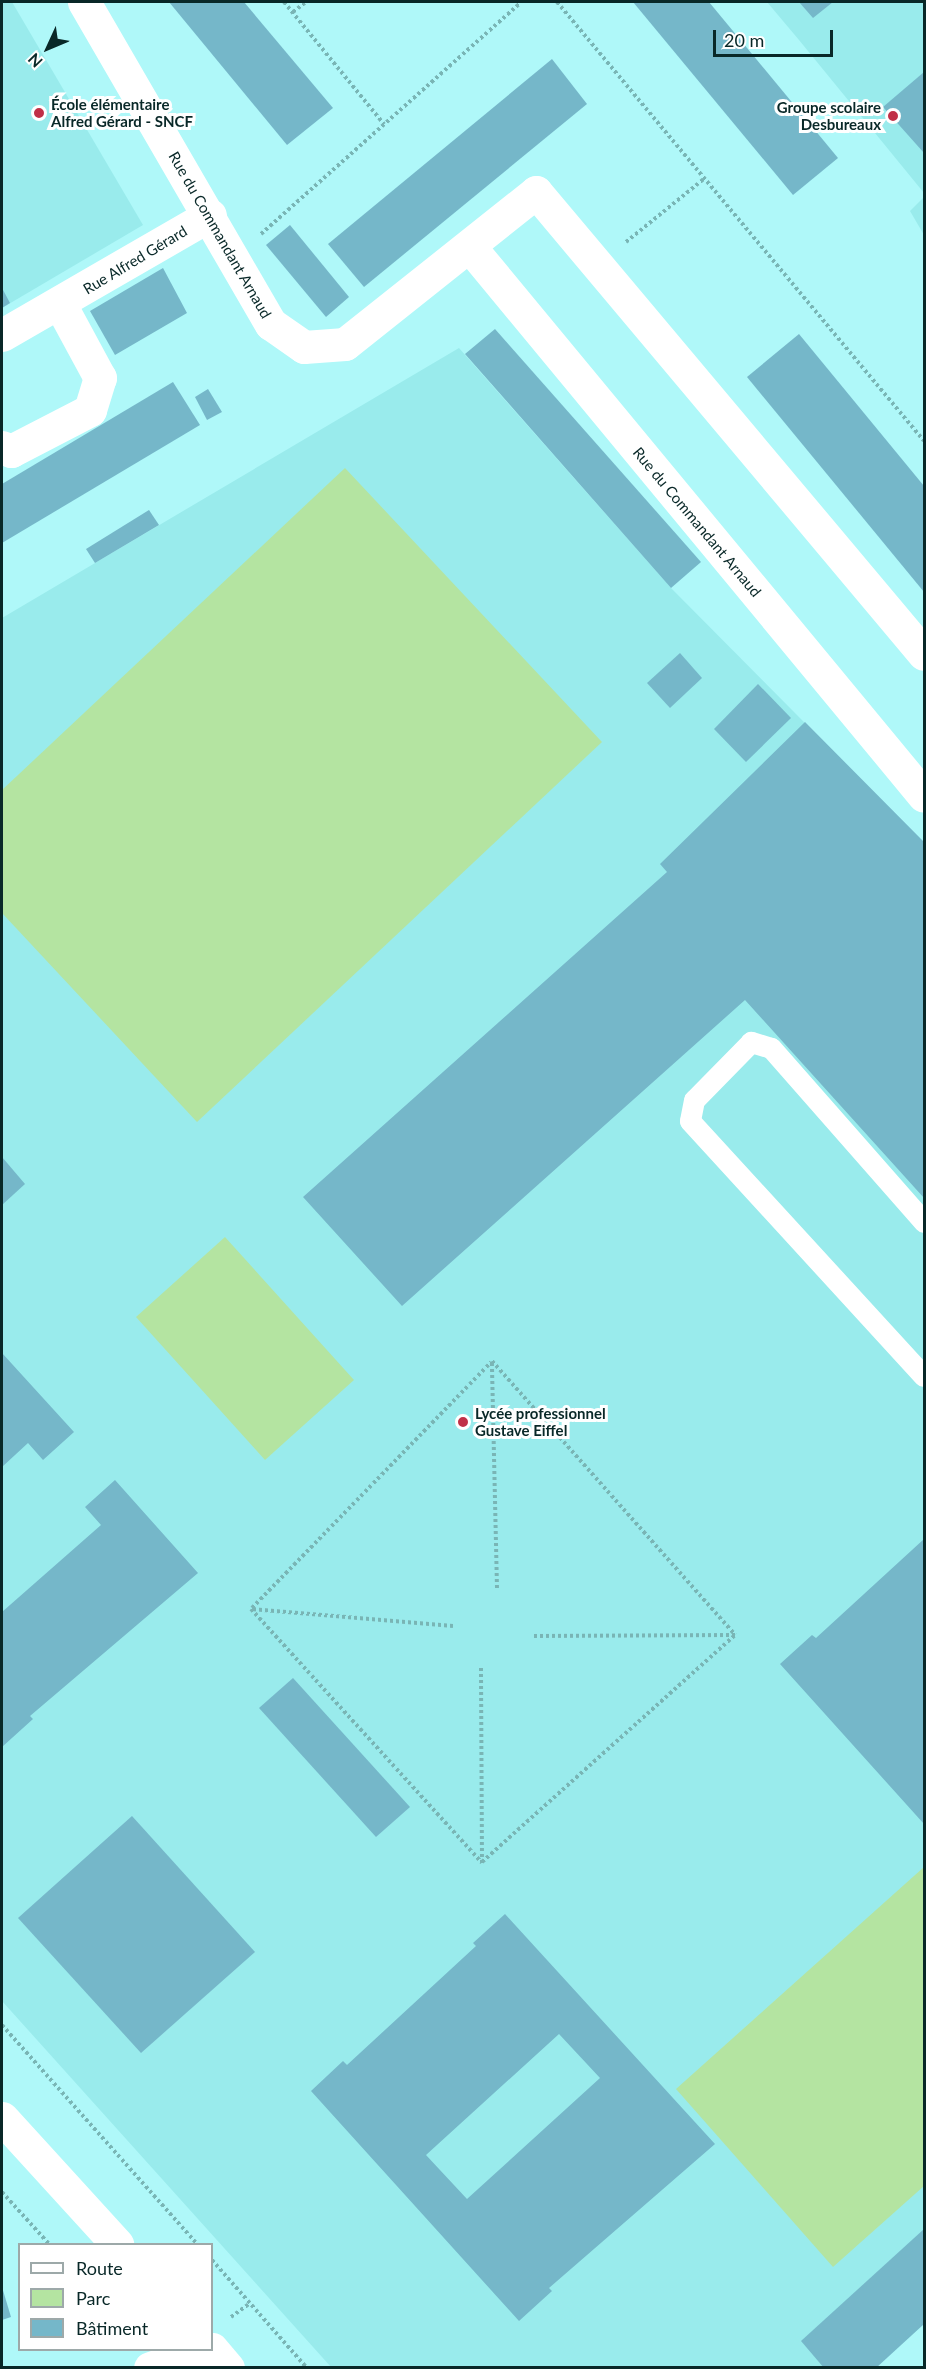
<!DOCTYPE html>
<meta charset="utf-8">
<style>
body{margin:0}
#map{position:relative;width:926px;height:2369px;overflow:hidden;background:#aff8f9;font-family:Lato,sans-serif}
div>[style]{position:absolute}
.built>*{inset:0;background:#99ebec}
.green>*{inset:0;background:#b4e4a1}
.building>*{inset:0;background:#75b7c9}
.path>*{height:4px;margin-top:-2px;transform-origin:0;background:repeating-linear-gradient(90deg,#79b5b5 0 3px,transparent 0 6px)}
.service>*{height:21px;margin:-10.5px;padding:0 10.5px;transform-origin:10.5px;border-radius:10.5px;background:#fff}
.minor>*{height:33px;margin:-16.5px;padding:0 16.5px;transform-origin:16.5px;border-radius:16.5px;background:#fff}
.secondary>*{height:33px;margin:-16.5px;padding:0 16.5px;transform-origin:16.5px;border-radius:16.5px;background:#fff}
.dots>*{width:16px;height:16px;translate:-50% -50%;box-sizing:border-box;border:3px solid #fff;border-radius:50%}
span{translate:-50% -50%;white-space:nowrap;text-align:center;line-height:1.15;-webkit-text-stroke:6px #fff;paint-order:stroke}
.poi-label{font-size:15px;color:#092828;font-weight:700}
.left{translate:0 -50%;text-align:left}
.right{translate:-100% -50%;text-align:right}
.street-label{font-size:15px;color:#092828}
.frame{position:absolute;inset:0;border:3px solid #092828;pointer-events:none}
.legend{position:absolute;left:18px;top:2243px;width:195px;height:108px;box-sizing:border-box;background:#fff;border:2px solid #9da9a9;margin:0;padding:8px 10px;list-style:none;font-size:18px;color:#092828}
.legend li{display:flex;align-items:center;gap:12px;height:30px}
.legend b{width:30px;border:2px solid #9da9a9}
.north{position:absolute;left:18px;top:18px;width:60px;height:60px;-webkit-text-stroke:4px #fff;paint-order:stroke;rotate:226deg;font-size:16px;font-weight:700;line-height:24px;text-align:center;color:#092828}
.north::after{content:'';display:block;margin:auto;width:21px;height:27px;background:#092828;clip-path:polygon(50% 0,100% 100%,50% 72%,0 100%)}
.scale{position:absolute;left:713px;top:30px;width:120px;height:27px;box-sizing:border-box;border:3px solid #092828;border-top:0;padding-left:8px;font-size:18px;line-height:21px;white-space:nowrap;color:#092828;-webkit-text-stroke:4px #fff;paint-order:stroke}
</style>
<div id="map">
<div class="built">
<i style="clip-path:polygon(2px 2px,12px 2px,143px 225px,2px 308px)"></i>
<i style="clip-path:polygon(767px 2px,924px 2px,924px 193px,799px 40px)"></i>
<i style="clip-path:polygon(924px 197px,924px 235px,910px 211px)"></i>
<i style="clip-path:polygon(459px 348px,671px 588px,924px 843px,924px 2324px,876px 2367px,331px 2367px,2px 2001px,2px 618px)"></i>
</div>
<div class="green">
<i style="clip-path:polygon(345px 468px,602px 742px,197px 1122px,2px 913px,2px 790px)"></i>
<i style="clip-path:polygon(225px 1237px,354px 1380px,265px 1460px,136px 1317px)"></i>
<i style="clip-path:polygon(924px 1867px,924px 2186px,833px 2267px,676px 2089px)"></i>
</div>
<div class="building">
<i style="clip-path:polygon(169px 2px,244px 2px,333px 108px,287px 145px)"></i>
<i style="clip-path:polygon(633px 2px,709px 2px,838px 158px,793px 195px)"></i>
<i style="clip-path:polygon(799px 2px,833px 2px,813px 18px)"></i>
<i style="clip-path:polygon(552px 59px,587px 104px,364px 287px,328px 244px)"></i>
<i style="clip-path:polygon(924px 72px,924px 153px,883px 107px)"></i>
<i style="clip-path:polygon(290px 225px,349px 297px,326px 317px,266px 245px)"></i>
<i style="clip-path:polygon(163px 268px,187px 313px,115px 355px,90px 311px)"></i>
<i style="clip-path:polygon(2px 288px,10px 303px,2px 308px)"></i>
<i style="clip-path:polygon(495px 329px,701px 562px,671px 588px,465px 354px)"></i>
<i style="clip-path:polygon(799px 334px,924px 486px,924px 592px,747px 377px)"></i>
<i style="clip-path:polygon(173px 382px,200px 425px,2px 543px,2px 484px)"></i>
<i style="clip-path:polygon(208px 389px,222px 412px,207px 420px,195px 397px)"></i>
<i style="clip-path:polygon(149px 510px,159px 525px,95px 563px,86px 549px)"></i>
<i style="clip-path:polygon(680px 653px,702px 678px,670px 708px,647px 683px)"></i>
<i style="clip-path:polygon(758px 684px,791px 718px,746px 762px,714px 729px)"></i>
<i style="clip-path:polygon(805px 722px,924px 842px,924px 1198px,745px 1000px,402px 1306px,303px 1197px,667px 872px,660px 864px)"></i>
<i style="clip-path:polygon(2px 1157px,25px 1184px,2px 1205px)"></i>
<i style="clip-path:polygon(2px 1353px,74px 1432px,43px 1460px,28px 1443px,2px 1467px)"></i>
<i style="clip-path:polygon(115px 1480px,198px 1573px,30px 1716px,33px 1719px,2px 1747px,2px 1612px,101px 1525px,85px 1507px)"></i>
<i style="clip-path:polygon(924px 1539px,924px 1824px,780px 1664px,812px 1635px,816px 1638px)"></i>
<i style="clip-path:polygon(293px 1678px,410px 1807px,376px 1837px,259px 1708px)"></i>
<i style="clip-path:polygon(132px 1816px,255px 1952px,141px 2053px,18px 1918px)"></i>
<i style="clip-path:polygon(evenodd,505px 1914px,715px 2144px,549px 2288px,552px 2291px,519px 2321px,311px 2091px,343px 2061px,347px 2065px,476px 1946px,473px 1943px,505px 1914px,559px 2034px,600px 2078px,467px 2199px,426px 2155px,559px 2034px)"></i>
<i style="clip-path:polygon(924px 2229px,924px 2324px,876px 2368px,824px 2368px,801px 2341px)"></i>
<i style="clip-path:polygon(2px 2287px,11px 2317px,2px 2320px)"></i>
</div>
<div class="path">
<i style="left:284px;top:2px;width:158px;rotate:50.7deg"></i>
<i style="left:557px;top:2px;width:572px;rotate:50.1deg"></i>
<i style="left:293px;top:12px;width:16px;rotate:-38deg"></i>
<i style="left:261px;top:234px;width:348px;rotate:-41.7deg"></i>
<i style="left:626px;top:242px;width:102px;rotate:-39deg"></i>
<i style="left:497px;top:1588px;width:227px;rotate:-91.3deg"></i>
<i style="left:492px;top:1361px;width:366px;rotate:48.4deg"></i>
<i style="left:735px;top:1635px;width:202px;rotate:179.7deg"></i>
<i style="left:252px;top:1608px;width:343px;rotate:-45.8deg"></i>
<i style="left:453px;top:1626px;width:203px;rotate:-175.2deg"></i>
<i style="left:251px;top:1609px;width:343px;rotate:47.7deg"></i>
<i style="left:482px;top:1863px;width:197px;rotate:-90.3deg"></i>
<i style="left:482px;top:1862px;width:340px;rotate:-41.9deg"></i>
<i style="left:2px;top:2025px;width:293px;rotate:48.3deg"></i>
<i style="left:2px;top:2192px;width:70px;rotate:47.9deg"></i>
<i style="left:212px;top:2260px;width:144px;rotate:48.7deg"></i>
<i style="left:231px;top:2317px;width:24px;rotate:-36deg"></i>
</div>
<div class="service">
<i style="left:924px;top:1222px;width:232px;rotate:-131.3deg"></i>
<i style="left:771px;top:1048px;width:21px;rotate:-163deg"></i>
<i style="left:751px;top:1042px;width:81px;rotate:134.5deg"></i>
<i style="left:694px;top:1100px;width:21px;rotate:101deg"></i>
<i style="left:690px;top:1121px;width:346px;rotate:47.5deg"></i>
</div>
<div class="minor">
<i style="left:84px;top:2px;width:372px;rotate:59.9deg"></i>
<i style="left:271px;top:324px;width:40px;rotate:34.9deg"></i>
<i style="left:304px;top:347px;width:41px;rotate:-4.2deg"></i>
<i style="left:345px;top:344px;width:244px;rotate:-38.5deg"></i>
<i style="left:536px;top:192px;width:603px;rotate:49.98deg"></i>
<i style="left:470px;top:247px;width:712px;rotate:50.41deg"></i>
<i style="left:2px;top:335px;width:240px;rotate:-30deg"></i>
<i style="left:2px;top:447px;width:10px;rotate:24deg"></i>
<i style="left:11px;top:451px;width:89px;rotate:-27.4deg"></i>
<i style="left:90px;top:410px;width:34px;rotate:-73deg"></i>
<i style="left:100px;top:378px;width:84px;rotate:-118.4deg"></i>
<i style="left:150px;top:2368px;width:56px;rotate:-18.8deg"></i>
</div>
<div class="secondary">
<i style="left:2px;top:2118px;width:171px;rotate:47.6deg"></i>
<i style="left:212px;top:2349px;width:25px;rotate:50deg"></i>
</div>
<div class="dots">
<i style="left:39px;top:113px;background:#c03047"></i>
<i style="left:893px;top:116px;background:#c03047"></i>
<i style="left:463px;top:1422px;background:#c03047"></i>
</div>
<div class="poi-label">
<span class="left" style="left:51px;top:113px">École élémentaire<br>Alfred Gérard - SNCF</span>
<span class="right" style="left:881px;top:116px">Groupe scolaire<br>Desbureaux</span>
<span class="left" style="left:475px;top:1422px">Lycée professionnel<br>Gustave Eiffel</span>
</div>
<div class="street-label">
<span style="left:220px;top:235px;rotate:60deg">Rue du Commandant Arnaud</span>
<span style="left:135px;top:260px;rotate:-31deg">Rue Alfred Gérard</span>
<span style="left:697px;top:522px;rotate:50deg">Rue du Commandant Arnaud</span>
</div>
<div class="frame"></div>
<ul class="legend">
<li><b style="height:8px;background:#fff"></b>Route</li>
<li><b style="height:16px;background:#b4e4a1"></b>Parc</li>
<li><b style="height:16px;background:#75b7c9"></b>Bâtiment</li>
</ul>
<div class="north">N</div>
<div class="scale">20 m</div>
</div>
